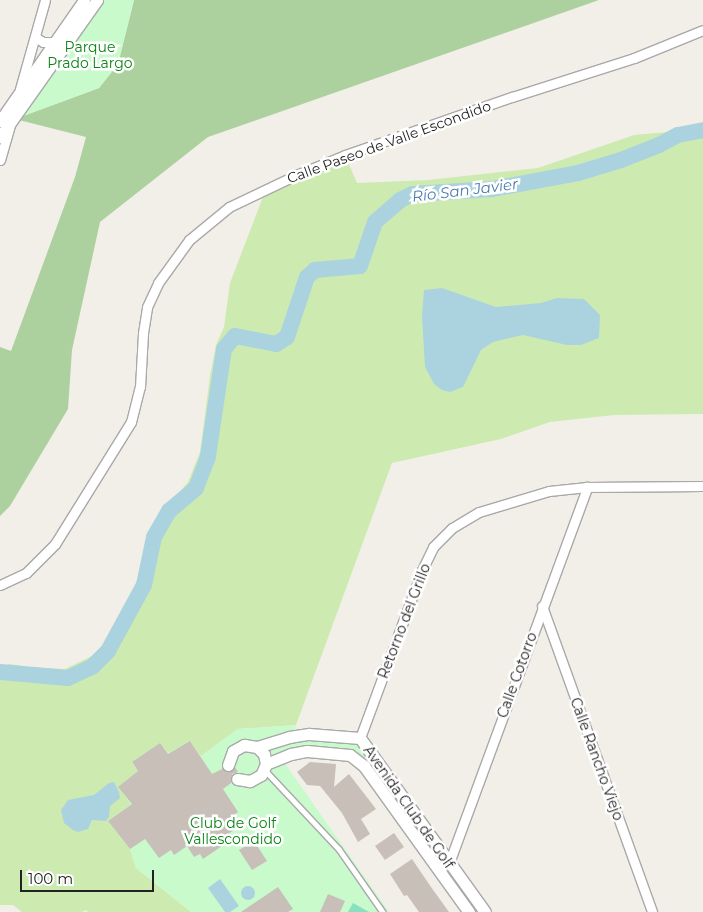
<!DOCTYPE html>
<meta charset="utf-8">
<style>
body{margin:0}
#map{position:relative;width:703px;height:912px;overflow:hidden;background:#f2efe9;font-family:Montserrat,sans-serif}
div>[style]{position:absolute}
.grass>*{inset:0;background:#cdebb0}
.forest>*{inset:0;background:#add19e}
.park>*{inset:0;background:#c8facc}
.pitch>*{inset:0;background:#88e0be}
.water>*{inset:0;background:#aad3df}
.round{border-radius:50%}
.river>*{height:16px;margin:-8px;padding:0 8px;transform-origin:8px;border-radius:8px;background:#aad3df}
.building>*{inset:0;background:#c7bfb8}
.roads{filter:drop-shadow(1px 0 #a9a9a9) drop-shadow(-1px 0 #a9a9a9) drop-shadow(0 1px #a9a9a9) drop-shadow(0 -1px #a9a9a9)}
.service>*{height:4.5px;margin:-2.25px;padding:0 2.25px;transform-origin:2.25px;border-radius:2.25px;background:#fff}
.minor>*{height:9px;margin:-4.5px;padding:0 4.5px;transform-origin:4.5px;border-radius:4.5px;background:#fff}
.tertiary>*{height:11px;margin:-5.5px;padding:0 5.5px;transform-origin:5.5px;border-radius:5.5px;background:#fff}
span{translate:-50% -50%;white-space:nowrap;text-align:center;line-height:1.15;-webkit-text-stroke:5px #fff;paint-order:stroke}
.park-label{font-size:14px;color:#0c8416}
.street-label{font-size:14px;color:#222}
.water-label{font-size:15px;color:#4a7aab;font-style:italic}
.scale{position:absolute;left:20px;top:870px;width:134px;height:22px;box-sizing:border-box;border:2px solid #222;border-top:0;padding-left:6px;font-size:15px;line-height:18px;white-space:nowrap;color:#222;-webkit-text-stroke:4px #fff;paint-order:stroke}
</style>
<div id="map">
<div class="grass">
<i style="clip-path:polygon(703px 122px,703px 414px,614px 415px,550px 422px,501px 439px,392px 463px,296px 725px,238px 729px,201px 756px,168px 753px,132px 763px,138px 771px,132px 804px,108px 821px,130px 849px,136px 868px,191px 912px,88px 912px,86px 910px,82px 912px,22px 912px,13px 905px,0 905px,0 666px,10px 664px,29px 667px,65px 669px,98px 653px,123px 613px,138px 579px,145px 546px,153px 524px,188px 482px,200px 452px,210px 376px,216px 345px,224px 327px,230px 283px,266px 189px,345px 155px,357px 183px,428px 180px,538px 168px,634px 135px,679px 131px)"></i>
</div>
<div class="forest">
<i style="clip-path:polygon(134px 0,599px 0,208px 137px,100px 222px,72px 350px,68px 409px,10px 506px,0 516px,0 347px,11px 351px,75px 177px,86px 137px,15px 119px,99px 88px,118px 64px)"></i>
</div>
<div class="park">
<i style="clip-path:polygon(96px 0,134px 0,118px 64px,99px 88px,15px 119px)"></i>
<i style="clip-path:polygon(296px 725px,293px 736px,360px 738px,485px 912px,469px 912px,350px 755px,307px 751px,284px 762px,389px 912px,191px 912px,136px 868px,130px 849px,108px 821px,131px 804px,118px 787px,138px 771px,132px 762px,160px 743px,168px 753px,190px 741px,201px 756px,238px 729px)"></i>
</div>
<div class="pitch">
<i style="clip-path:polygon(353px 903px,369px 912px,348px 912px)"></i>
</div>
<div class="water">
<i style="clip-path:polygon(442px 288px,496px 307px,541px 303px,557px 298px,584px 299px,600px 315px,599px 338px,581px 345px,567px 345px,523px 335px,493px 342px,481px 350px,463px 387px,450px 392px,442px 390px,434px 384px,425px 367px,422px 316px,424px 290px)"></i>
<i style="clip-path:polygon(114px 782px,119px 792px,120px 798px,110px 806px,109px 817px,106px 821px,92px 820px,88px 829px,78px 832px,73px 830px,64px 823px,61px 810px,68px 800px,94px 795px,109px 783px)"></i>
<i style="clip-path:polygon(220px 879px,239px 906px,230px 912px,225px 912px,208px 888px)"></i>
<i class="round" style="left:241px;top:886px;width:14px;height:14px"></i>
</div>
<div class="river">
<i style="left:0;top:672px;width:68px;rotate:5deg"></i>
<i style="left:68px;top:678px;width:26px;rotate:-25deg"></i>
<i style="left:92px;top:667px;width:23px;rotate:-45deg"></i>
<i style="left:108px;top:651px;width:75px;rotate:-61.4deg"></i>
<i style="left:144px;top:585px;width:49px;rotate:-78.2deg"></i>
<i style="left:154px;top:537px;width:30px;rotate:-60deg"></i>
<i style="left:169px;top:511px;width:35px;rotate:-40deg"></i>
<i style="left:196px;top:488px;width:34px;rotate:-69deg"></i>
<i style="left:208px;top:456px;width:108px;rotate:-81.5deg"></i>
<i style="left:224px;top:349px;width:17px;rotate:-50deg"></i>
<i style="left:235px;top:336px;width:42px;rotate:11deg"></i>
<i style="left:276px;top:344px;width:13px;rotate:-32deg"></i>
<i style="left:287px;top:337px;width:63px;rotate:-71.6deg"></i>
<i style="left:307px;top:277px;width:11px;rotate:-41deg"></i>
<i style="left:315px;top:270px;width:45px;rotate:-5.1deg"></i>
<i style="left:360px;top:266px;width:46px;rotate:-71.2deg"></i>
<i style="left:375px;top:222px;width:33px;rotate:-41deg"></i>
<i style="left:400px;top:200px;width:14px;rotate:-25deg"></i>
<i style="left:413px;top:194px;width:79px;rotate:-3.6deg"></i>
<i style="left:492px;top:189px;width:87px;rotate:-10.5deg"></i>
<i style="left:578px;top:173px;width:45px;rotate:-16.8deg"></i>
<i style="left:621px;top:160px;width:41px;rotate:-21.5deg"></i>
<i style="left:659px;top:145px;width:21px;rotate:-28deg"></i>
<i style="left:678px;top:135px;width:25px;rotate:-11deg"></i>
</div>
<div class="building">
<i style="clip-path:polygon(190px 741px,212px 774px,222px 769px,230px 772px,235px 767px,238px 772px,232px 774px,231px 783px,223px 789px,238px 812px,227px 820px,234px 830px,228px 834px,232px 839px,203px 859px,200px 854px,194px 857px,187px 846px,174px 855px,171px 850px,159px 858px,145px 839px,130px 849px,108px 821px,132px 804px,118px 787px,138px 771px,132px 762px,160px 743px,168px 754px)"></i>
<i style="clip-path:polygon(310px 762px,336px 764px,334px 787px,349px 774px,376px 809px,361px 819px,370px 834px,358px 842px,342px 813px,320px 786px,307px 785px,297px 772px)"></i>
<i style="clip-path:polygon(394px 833px,404px 847px,385px 860px,375px 846px)"></i>
<i style="clip-path:polygon(254px 841px,267px 861px,252px 870px,239px 850px)"></i>
<i style="clip-path:polygon(412px 859px,431px 887px,449px 912px,419px 912px,407px 895px,404px 896px,390px 874px)"></i>
<i style="clip-path:polygon(278px 887px,293px 909px,288px 912px,241px 912px)"></i>
<i style="clip-path:polygon(328px 894px,345px 901px,340px 912px,320px 912px)"></i>
</div>
<div class="roads">
<div class="service">
<i style="left:265px;top:770px;width:108px;rotate:46.9deg"></i>
<i style="left:339px;top:849px;width:77px;rotate:55.1deg"></i>
</div>
<div class="minor">
<i style="left:35px;top:37px;width:9px;rotate:32deg"></i>
<i style="left:43px;top:42px;width:11px"></i>
<i style="left:20px;top:89px;width:92px;rotate:-74.3deg"></i>
<i style="left:0;top:160px;width:36px;rotate:-74deg"></i>
<i style="left:0;top:585px;width:29px;rotate:-25deg"></i>
<i style="left:26px;top:573px;width:41px;rotate:-45deg"></i>
<i style="left:55px;top:544px;width:144px;rotate:-58.1deg"></i>
<i style="left:131px;top:422px;width:36px;rotate:-76deg"></i>
<i style="left:140px;top:387px;width:54px;rotate:-86.8deg"></i>
<i style="left:143px;top:333px;width:26px;rotate:-81deg"></i>
<i style="left:147px;top:307px;width:26px;rotate:-65deg"></i>
<i style="left:158px;top:283px;width:53px;rotate:-54.2deg"></i>
<i style="left:189px;top:240px;width:52px;rotate:-39.5deg"></i>
<i style="left:229px;top:207px;width:72px;rotate:-25.5deg"></i>
<i style="left:294px;top:176px;width:55px;rotate:-22.4deg"></i>
<i style="left:345px;top:155px;width:177px;rotate:-19.2deg"></i>
<i style="left:512px;top:97px;width:128px;rotate:-17.7deg"></i>
<i style="left:634px;top:58px;width:74px;rotate:-22.1deg"></i>
<i style="left:542px;top:606px;width:325px;rotate:70.2deg"></i>
<i style="left:360px;top:738px;width:179px;rotate:-69.7deg"></i>
<i style="left:422px;top:570px;width:25px;rotate:-64deg"></i>
<i style="left:433px;top:547px;width:27px;rotate:-45deg"></i>
<i style="left:452px;top:528px;width:31px;rotate:-31deg"></i>
<i style="left:479px;top:512px;width:73px;rotate:-16.7deg"></i>
<i style="left:549px;top:491px;width:38px;rotate:-6deg"></i>
<i style="left:587px;top:487px;width:116px;rotate:-0.5deg"></i>
<i style="left:449px;top:863px;width:401px;rotate:-69.8deg"></i>
</div>
<div class="tertiary">
<i style="left:0;top:121px;width:147px;rotate:-55.2deg"></i>
<i style="left:0;top:137px;width:168px;rotate:-54.7deg"></i>
<i style="left:257px;top:747px;width:34px;rotate:-17deg"></i>
<i style="left:289px;top:737px;width:20px;rotate:-9deg"></i>
<i style="left:309px;top:734px;width:51px;rotate:4.5deg"></i>
<i style="left:360px;top:738px;width:214px;rotate:54.3deg"></i>
<i style="left:266px;top:764px;width:27px;rotate:-22deg"></i>
<i style="left:291px;top:754px;width:16px;rotate:-11deg"></i>
<i style="left:307px;top:751px;width:43px;rotate:5.3deg"></i>
<i style="left:350px;top:755px;width:18px;rotate:38deg"></i>
<i style="left:364px;top:766px;width:180px;rotate:54.3deg"></i>
<i style="left:228px;top:765px;width:15px;rotate:-70deg"></i>
<i style="left:233px;top:751px;width:13px;rotate:-29deg"></i>
<i style="left:244px;top:745px;width:13px;rotate:9deg"></i>
<i style="left:257px;top:747px;width:10px;rotate:45deg"></i>
<i style="left:264px;top:754px;width:10px;rotate:79deg"></i>
<i style="left:266px;top:764px;width:12px;rotate:114deg"></i>
<i style="left:261px;top:775px;width:13px;rotate:151deg"></i>
<i style="left:250px;top:781px;width:13px;rotate:-171deg"></i>
</div>
</div>
<div class="park-label">
<span style="left:90px;top:55px">Parque<br>Prado Largo</span>
<span style="left:233px;top:831px">Club de Golf<br>Vallescondido</span>
</div>
<div class="street-label">
<span style="left:389px;top:142px;rotate:-20deg">Calle Paseo de Valle Escondido</span>
<span style="left:404px;top:621px;rotate:-69deg">Retorno del Grillo</span>
<span style="left:517px;top:675px;rotate:-70deg">Calle Cotorro</span>
<span style="left:597px;top:759px;rotate:70deg">Calle Rancho Viejo</span>
<span style="left:409px;top:807px;rotate:55deg">Avenida Club de Golf</span>
</div>
<div class="water-label">
<span style="left:465px;top:190px;rotate:-7deg">Río San Javier</span>
</div>
<div class="scale">100 m</div>
</div>
